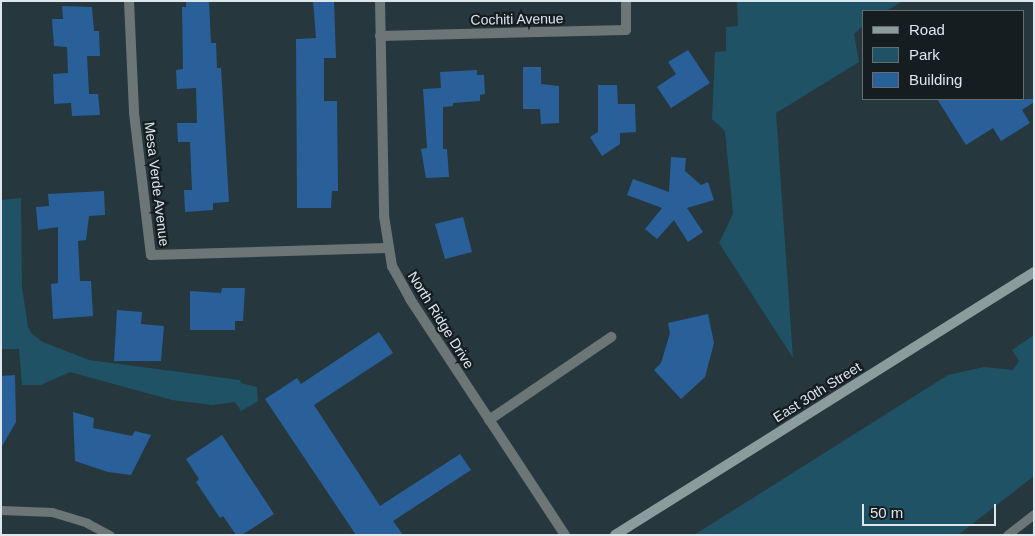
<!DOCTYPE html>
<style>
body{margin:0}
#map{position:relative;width:1035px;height:536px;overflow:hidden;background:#26373e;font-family:Helvetica,sans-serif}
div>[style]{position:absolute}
.green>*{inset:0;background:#1f5265}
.building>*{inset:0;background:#29609a}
.lane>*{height:9px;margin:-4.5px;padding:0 4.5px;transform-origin:4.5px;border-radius:4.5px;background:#6d7677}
.street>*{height:10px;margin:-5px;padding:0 5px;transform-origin:5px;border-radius:5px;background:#6d7677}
.secondary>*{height:10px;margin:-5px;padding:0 5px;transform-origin:5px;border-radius:5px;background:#8c9b9c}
span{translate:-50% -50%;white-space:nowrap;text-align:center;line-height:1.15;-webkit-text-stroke:4.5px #151d20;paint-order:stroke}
.street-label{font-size:14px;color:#dce6eb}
.frame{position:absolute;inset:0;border:2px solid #dce6eb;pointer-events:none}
.legend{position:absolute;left:862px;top:10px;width:162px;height:90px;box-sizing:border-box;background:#151d20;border:1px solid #656d71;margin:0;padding:6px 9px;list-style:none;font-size:15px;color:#dce6eb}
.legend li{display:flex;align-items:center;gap:10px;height:25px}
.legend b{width:25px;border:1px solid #656d71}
.scale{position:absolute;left:862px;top:504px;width:134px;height:22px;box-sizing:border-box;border:2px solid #dce6eb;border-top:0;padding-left:6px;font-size:15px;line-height:18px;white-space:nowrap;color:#dce6eb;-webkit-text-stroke:4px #151d20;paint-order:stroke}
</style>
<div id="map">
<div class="green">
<i style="clip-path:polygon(737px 1px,903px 1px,886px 11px,864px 11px,864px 25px,854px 34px,859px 62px,776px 113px,793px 358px,719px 243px,733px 214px,725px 131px,712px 119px,715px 52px,726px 51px,726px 27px,738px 26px)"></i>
<i style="clip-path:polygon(21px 198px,22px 287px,28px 327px,32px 334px,43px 342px,89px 360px,240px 380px,241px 383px,257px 387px,258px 401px,241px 411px,235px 402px,213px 405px,172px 400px,70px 372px,41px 385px,22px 385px,19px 349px,1px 349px,1px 200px)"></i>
<i style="clip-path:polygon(1034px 335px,1034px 476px,958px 535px,694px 535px,948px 375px,984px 367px,1013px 370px,1019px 361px,1012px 350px)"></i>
</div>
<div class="building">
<i style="clip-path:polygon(186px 1px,209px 1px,211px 43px,216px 43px,217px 68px,221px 68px,229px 202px,213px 203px,213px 210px,185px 212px,184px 190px,192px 190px,190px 142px,178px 142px,177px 123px,197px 123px,196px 88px,177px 89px,176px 70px,183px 69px,182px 7px,186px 7px)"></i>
<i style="clip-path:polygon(313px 1px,334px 1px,336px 58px,324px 58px,324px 101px,337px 101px,338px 191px,332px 191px,331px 208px,297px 208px,296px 39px,316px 38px)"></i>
<i style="clip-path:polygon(62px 6px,92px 7px,94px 31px,99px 31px,100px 56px,87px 56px,89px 94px,98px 94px,100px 115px,72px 116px,71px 103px,54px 104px,53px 74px,68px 73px,67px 47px,54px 46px,52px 19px,63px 19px)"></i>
<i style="clip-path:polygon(688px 50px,710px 83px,671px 108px,657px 87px,676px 74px,668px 62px)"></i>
<i style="clip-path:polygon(523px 67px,541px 67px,541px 84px,559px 86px,559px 123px,541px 124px,540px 109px,523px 109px)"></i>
<i style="clip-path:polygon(477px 70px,477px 75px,484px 75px,485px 94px,480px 95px,480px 101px,453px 103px,453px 106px,443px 107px,443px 149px,447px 149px,449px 177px,426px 178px,421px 149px,427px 148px,423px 89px,441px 88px,440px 72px)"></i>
<i style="clip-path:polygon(598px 85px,617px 85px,618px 104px,635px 104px,636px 132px,620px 133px,620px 144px,602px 156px,590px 137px,598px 132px)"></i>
<i style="clip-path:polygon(937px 99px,1034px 99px,1034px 102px,1022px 110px,1030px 123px,1001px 141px,993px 128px,966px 145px)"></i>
<i style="clip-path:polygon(671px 157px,686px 158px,685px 171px,701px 185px,708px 182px,714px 200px,687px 208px,703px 232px,688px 242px,674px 220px,657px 239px,645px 229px,662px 208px,627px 195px,633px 179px,669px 192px)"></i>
<i style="clip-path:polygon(104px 191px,105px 215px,89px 216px,86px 240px,78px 241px,80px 281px,91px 281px,93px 316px,53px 319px,51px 284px,58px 283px,58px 227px,38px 230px,36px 207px,49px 206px,48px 194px)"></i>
<i style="clip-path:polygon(463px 217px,472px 252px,445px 259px,435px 224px)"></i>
<i style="clip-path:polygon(222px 288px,245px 288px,243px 321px,235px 321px,235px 330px,190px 330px,190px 291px,221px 293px)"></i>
<i style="clip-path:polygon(117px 310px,142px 312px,141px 324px,164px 326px,161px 361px,114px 361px)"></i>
<i style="clip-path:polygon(708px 314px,714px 343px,705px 377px,681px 399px,654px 370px,661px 363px,670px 333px,668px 323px)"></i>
<i style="clip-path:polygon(379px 332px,393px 353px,314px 405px,380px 506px,460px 454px,471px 470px,393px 521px,403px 535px,356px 535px,265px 399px,297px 378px,301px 384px)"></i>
<i style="clip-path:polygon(15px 375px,16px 422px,1px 448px,1px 376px)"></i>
<i style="clip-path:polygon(73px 412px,94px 418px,93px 428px,132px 436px,135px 431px,151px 435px,131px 475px,108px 472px,75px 461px)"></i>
<i style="clip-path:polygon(222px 435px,274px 514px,242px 535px,236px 535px,223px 516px,220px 518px,196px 482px,199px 479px,186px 459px)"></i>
</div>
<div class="lane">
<i style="left:1px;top:510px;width:51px;rotate:2.2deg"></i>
<i style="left:52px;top:512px;width:37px;rotate:17deg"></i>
<i style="left:87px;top:523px;width:26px;rotate:28deg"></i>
<i style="left:1007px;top:535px;width:34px;rotate:-38deg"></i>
</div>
<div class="street">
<i style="left:129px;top:1px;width:112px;rotate:87.4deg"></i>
<i style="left:134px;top:113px;width:143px;rotate:83.2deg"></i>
<i style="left:151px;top:255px;width:236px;rotate:-1.7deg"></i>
<i style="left:380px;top:1px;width:215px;rotate:88.9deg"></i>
<i style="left:384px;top:216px;width:51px;rotate:80.9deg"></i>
<i style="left:392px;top:266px;width:38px;rotate:61deg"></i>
<i style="left:410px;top:299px;width:282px;rotate:56.7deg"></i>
<i style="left:380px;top:36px;width:246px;rotate:-1.4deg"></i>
<i style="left:626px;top:30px;width:29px;rotate:-90deg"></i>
<i style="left:489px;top:420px;width:148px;rotate:-34.2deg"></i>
</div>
<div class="secondary">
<i style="left:615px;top:535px;width:495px;rotate:-32.1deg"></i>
</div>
<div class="street-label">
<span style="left:517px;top:19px;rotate:-1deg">Cochiti Avenue</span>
<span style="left:157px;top:184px;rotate:83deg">Mesa Verde Avenue</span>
<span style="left:441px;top:320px;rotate:58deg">North Ridge Drive</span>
<span style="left:817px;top:392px;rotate:-32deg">East 30th Street</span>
</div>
<div class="frame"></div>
<ul class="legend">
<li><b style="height:6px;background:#8c9b9c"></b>Road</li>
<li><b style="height:14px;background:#1f5265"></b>Park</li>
<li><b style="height:14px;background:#29609a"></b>Building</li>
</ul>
<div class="scale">50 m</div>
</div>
